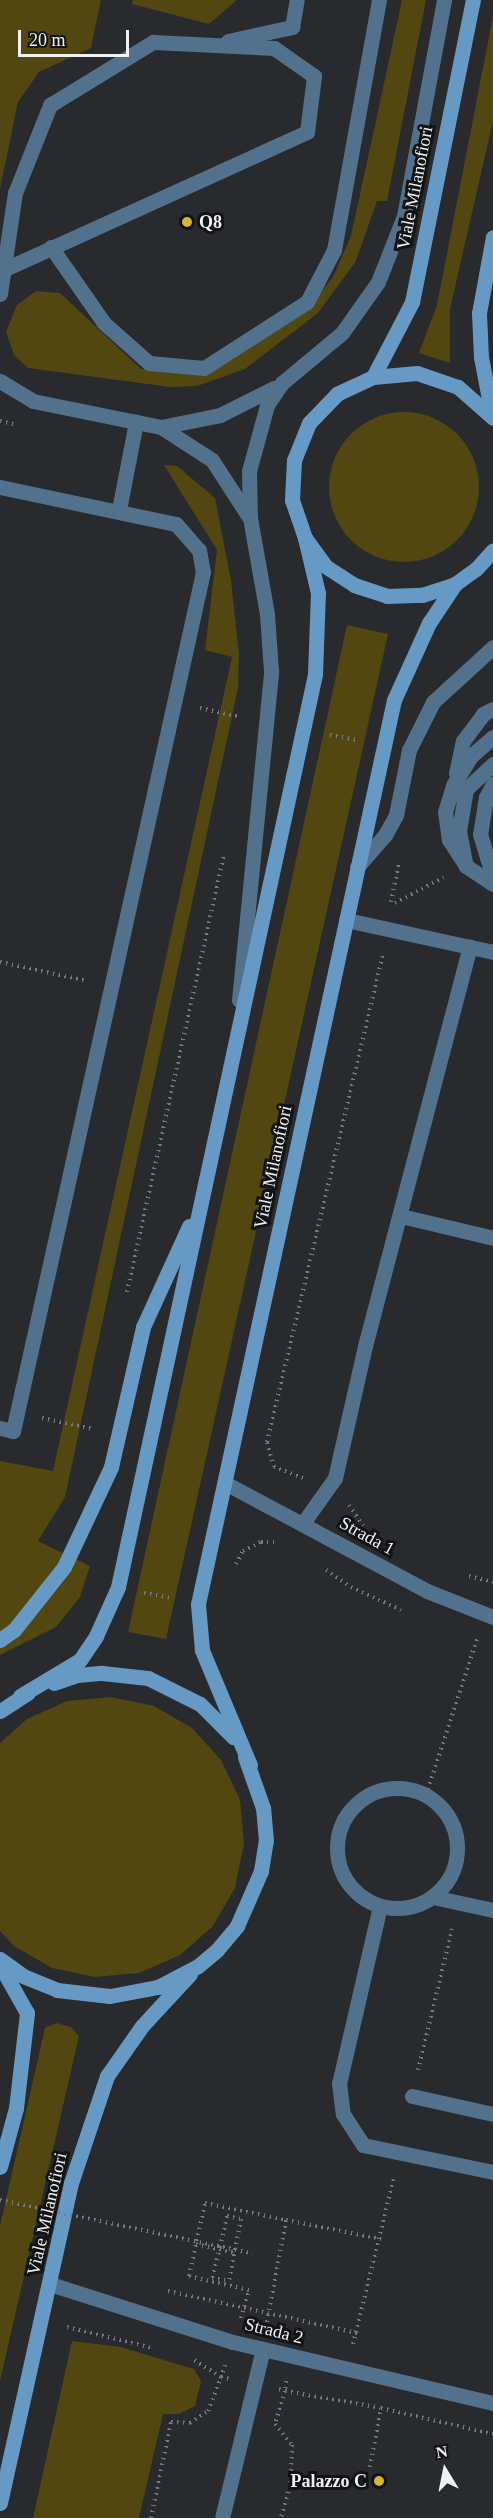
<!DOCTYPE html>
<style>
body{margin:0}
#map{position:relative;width:493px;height:2518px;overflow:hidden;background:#282a2d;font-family:Georgia,serif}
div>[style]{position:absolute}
.green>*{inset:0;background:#524611}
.round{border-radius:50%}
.path>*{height:4px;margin-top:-2px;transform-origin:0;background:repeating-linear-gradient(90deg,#78797c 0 1.5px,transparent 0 6px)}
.lane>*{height:15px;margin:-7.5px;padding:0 7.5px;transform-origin:7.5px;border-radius:7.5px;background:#52718c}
.lane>.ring{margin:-7.5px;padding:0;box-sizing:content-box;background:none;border:15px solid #52718c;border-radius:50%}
.street>*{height:15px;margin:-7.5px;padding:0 7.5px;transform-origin:7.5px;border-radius:7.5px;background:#52718c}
.secondary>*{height:15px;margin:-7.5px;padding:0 7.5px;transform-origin:7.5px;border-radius:7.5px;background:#6699c4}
.path-bridge>*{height:4px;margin-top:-2px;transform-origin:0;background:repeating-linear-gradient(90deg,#78797c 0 1.5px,transparent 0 6px)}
.dots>*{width:16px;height:16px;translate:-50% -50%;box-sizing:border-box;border:3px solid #121314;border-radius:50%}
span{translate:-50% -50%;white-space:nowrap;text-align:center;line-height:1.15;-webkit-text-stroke:6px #121314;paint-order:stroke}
.street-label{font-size:18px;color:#f0f1f3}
.poi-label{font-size:18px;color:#f0f1f3;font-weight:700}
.left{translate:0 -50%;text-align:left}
.right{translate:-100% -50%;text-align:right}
.north{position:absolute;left:415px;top:2440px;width:60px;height:60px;-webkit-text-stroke:4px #121314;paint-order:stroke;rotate:350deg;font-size:16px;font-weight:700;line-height:24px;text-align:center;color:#f0f1f3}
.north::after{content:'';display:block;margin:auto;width:21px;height:27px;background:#f0f1f3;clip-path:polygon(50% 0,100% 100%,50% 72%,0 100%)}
.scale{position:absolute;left:18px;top:30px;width:111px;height:27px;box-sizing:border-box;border:3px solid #f0f1f3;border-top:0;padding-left:8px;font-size:18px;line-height:21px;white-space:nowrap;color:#f0f1f3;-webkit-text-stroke:4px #121314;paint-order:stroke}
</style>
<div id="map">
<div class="green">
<i style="clip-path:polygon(0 0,101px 0,91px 48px,39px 72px,18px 102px,0 189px)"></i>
<i style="clip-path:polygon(133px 0,237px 0,209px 24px,132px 4px)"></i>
<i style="clip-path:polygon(402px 0,426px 0,387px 201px,377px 201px,356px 261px,318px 313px,245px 369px,197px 386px,170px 387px,28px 368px,14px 355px,6px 332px,17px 305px,36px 291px,60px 293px,141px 369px,205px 372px,313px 302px,333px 277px,351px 236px)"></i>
<i style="clip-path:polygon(493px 16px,493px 121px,450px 309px,450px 363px,419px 353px,437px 305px)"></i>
<i class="round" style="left:329px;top:412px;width:150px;height:150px"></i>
<i style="clip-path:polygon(164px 465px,177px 466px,215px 498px,231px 580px,239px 654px,238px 688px,65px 1497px,38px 1541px,90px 1566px,80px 1597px,56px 1627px,0 1655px,0 1461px,53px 1471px,232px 657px,205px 650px,217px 550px)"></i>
<i style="clip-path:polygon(347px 625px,388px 634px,166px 1639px,128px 1632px)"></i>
<i style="clip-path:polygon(111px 1697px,154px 1706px,192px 1728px,221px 1760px,240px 1800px,244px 1844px,235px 1888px,213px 1926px,180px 1955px,139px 1973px,95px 1977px,52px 1968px,14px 1946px,0 1931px,0 1743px,27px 1719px,67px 1701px)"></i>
<i style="clip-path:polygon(56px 2023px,71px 2027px,79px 2036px,0 2381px,0 2226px,45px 2028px)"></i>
<i style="clip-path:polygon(72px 2341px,121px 2347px,180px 2365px,194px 2369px,201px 2381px,195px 2406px,179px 2414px,163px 2414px,139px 2518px,33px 2518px)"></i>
</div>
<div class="path">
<i style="left:0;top:421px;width:17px;rotate:13deg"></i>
<i style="left:200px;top:708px;width:41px;rotate:12.7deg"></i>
<i style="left:330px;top:735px;width:27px;rotate:10deg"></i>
<i style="left:391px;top:902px;width:41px;rotate:-78.7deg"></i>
<i style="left:395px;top:903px;width:55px;rotate:-28deg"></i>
<i style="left:0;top:962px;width:89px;rotate:12.3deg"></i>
<i style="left:127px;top:1292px;width:449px;rotate:-77.5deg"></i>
<i style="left:42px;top:1418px;width:52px;rotate:12.2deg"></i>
<i style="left:303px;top:1478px;width:31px;rotate:-159deg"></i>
<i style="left:274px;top:1467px;width:26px;rotate:-106deg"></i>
<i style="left:267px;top:1442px;width:502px;rotate:-76.63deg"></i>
<i style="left:349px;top:1505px;width:25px;rotate:56deg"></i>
<i style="left:236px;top:1564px;width:15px;rotate:-62deg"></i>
<i style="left:243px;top:1551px;width:20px;rotate:-27deg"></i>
<i style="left:261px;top:1542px;width:15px"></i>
<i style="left:326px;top:1570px;width:30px;rotate:34deg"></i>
<i style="left:351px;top:1587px;width:55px;rotate:24.7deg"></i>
<i style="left:469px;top:1576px;width:25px;rotate:14deg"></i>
<i style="left:144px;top:1593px;width:28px;rotate:10deg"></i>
<i style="left:426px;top:1795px;width:164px;rotate:-71.9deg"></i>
<i style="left:418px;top:2070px;width:145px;rotate:-76.4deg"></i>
<i style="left:196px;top:2244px;width:40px;rotate:13deg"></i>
<i style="left:220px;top:2247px;width:32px;rotate:-77deg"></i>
<i style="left:227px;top:2216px;width:14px;rotate:12deg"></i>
<i style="left:241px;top:2219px;width:63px;rotate:101deg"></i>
<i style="left:168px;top:2291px;width:195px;rotate:12.5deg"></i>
<i style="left:241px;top:2318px;width:29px;rotate:-74deg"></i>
<i style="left:249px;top:2290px;width:62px;rotate:-166.9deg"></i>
<i style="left:189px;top:2276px;width:75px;rotate:-77.6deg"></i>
<i style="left:205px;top:2203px;width:83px;rotate:11.9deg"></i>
<i style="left:267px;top:2322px;width:104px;rotate:-79.4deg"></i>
<i style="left:286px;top:2220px;width:97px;rotate:11.3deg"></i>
<i style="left:67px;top:2327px;width:89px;rotate:13.7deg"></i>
<i style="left:353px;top:2344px;width:172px;rotate:-76.2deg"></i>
<i style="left:225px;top:2365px;width:13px;rotate:108deg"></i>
<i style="left:221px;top:2377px;width:9px;rotate:13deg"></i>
<i style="left:286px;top:2381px;width:10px;rotate:96deg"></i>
<i style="left:285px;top:2391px;width:97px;rotate:10deg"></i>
<i style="left:381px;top:2408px;width:115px;rotate:13.1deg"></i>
<i style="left:279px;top:2389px;width:6px;rotate:18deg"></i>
<i style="left:285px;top:2391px;width:34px;rotate:107deg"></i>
<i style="left:275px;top:2424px;width:27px;rotate:51deg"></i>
<i style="left:292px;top:2445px;width:41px;rotate:92.8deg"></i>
<i style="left:290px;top:2486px;width:33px;rotate:106deg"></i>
<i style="left:370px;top:2467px;width:60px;rotate:-79.4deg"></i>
<i style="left:151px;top:2518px;width:98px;rotate:-78.2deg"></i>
<i style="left:171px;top:2422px;width:19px;rotate:3deg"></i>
<i style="left:190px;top:2423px;width:22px;rotate:-34deg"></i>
<i style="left:208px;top:2411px;width:36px;rotate:-69deg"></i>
<i style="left:221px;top:2377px;width:32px;rotate:-148deg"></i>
</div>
<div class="lane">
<i style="left:228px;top:41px;width:66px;rotate:-12.3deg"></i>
<i style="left:292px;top:27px;width:27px;rotate:-80deg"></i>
<i style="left:51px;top:247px;width:93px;rotate:55.1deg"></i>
<i style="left:104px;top:323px;width:60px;rotate:41.6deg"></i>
<i style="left:149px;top:363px;width:55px;rotate:5.2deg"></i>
<i style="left:204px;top:368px;width:122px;rotate:-32.7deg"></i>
<i style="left:307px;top:302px;width:59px;rotate:-62.6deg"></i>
<i style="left:334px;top:250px;width:254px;rotate:-79.8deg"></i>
<i style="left:0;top:294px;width:102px;rotate:-81.6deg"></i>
<i style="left:15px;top:193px;width:95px;rotate:-68.3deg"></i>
<i style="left:50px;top:105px;width:121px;rotate:-31.5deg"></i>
<i style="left:153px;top:42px;width:121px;rotate:2.8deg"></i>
<i style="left:274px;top:48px;width:49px;rotate:35deg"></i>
<i style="left:314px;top:76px;width:56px;rotate:97.1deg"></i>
<i style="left:307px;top:132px;width:332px;rotate:155.6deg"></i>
<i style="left:0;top:381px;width:39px;rotate:31deg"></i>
<i style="left:33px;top:401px;width:131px;rotate:11.5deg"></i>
<i style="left:161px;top:427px;width:60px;rotate:-11.5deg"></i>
<i style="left:220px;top:415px;width:60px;rotate:-26.6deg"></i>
<i style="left:161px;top:427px;width:61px;rotate:32.9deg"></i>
<i style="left:212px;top:460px;width:68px;rotate:57deg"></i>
<i style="left:0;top:487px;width:180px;rotate:11.9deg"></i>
<i style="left:176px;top:524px;width:35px;rotate:49deg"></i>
<i style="left:199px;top:550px;width:22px;rotate:80deg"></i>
<i style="left:203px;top:572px;width:880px;rotate:102.47deg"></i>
<i style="left:13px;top:1431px;width:13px;rotate:-167deg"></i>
<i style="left:119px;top:510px;width:90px;rotate:-79.1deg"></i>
<i style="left:493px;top:764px;width:37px;rotate:137deg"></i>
<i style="left:466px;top:789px;width:43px;rotate:99.5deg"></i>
<i style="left:459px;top:831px;width:36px;rotate:79deg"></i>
<i style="left:466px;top:866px;width:32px;rotate:34deg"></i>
<i style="left:456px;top:773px;width:33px;rotate:-78deg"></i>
<i style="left:463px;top:741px;width:34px;rotate:-53deg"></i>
<i style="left:483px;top:714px;width:11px;rotate:-27deg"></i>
<i style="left:493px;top:784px;width:15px;rotate:118deg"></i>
<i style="left:486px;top:797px;width:37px;rotate:99deg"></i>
<i style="left:480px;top:834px;width:45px;rotate:73.2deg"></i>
<i style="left:466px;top:866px;width:31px;rotate:-123deg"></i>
<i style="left:449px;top:840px;width:28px;rotate:-98deg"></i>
<i style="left:445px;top:812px;width:28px;rotate:-73deg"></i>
<i style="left:453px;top:785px;width:34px;rotate:-58deg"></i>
<i style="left:471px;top:756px;width:29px;rotate:-41deg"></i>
<i style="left:357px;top:867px;width:43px;rotate:-48.8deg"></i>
<i style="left:385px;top:835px;width:23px;rotate:-61deg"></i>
<i style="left:396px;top:815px;width:66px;rotate:-78.7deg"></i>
<i style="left:409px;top:750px;width:54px;rotate:-63.4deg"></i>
<i style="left:433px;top:702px;width:81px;rotate:-42.5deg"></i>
<i style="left:470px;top:947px;width:24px;rotate:12deg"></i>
<i style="left:239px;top:1000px;width:331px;rotate:-84.4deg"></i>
<i style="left:271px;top:671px;width:57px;rotate:-94deg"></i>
<i style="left:267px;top:614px;width:97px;rotate:-100deg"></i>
<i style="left:250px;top:518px;width:47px;rotate:-91.2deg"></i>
<i style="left:249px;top:471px;width:68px;rotate:-74.7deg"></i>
<i style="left:267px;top:405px;width:27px;rotate:-56deg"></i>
<i style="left:282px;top:383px;width:78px;rotate:-39.8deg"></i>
<i style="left:342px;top:333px;width:62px;rotate:-54.8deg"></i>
<i style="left:378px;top:282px;width:71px;rotate:-68.5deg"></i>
<i style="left:404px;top:216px;width:220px;rotate:-79.5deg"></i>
<i style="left:401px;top:1216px;width:95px;rotate:13.4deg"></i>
<i style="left:225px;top:1483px;width:229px;rotate:28.1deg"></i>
<i style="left:427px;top:1591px;width:71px;rotate:21.5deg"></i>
<i style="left:303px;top:1523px;width:55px;rotate:-54.6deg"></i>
<i style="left:335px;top:1478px;width:135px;rotate:-77.2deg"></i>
<i style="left:365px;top:1346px;width:413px;rotate:-75.3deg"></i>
<i style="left:470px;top:947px;width:127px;rotate:-167.7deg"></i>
<i class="ring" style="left:337px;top:1788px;width:105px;height:105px"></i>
<i style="left:433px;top:1897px;width:61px;rotate:12.2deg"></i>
<i style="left:380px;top:1906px;width:182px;rotate:103deg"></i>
<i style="left:339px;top:2083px;width:31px;rotate:83deg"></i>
<i style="left:343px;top:2114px;width:37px;rotate:57deg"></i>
<i style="left:363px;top:2145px;width:133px;rotate:11.7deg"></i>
<i style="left:50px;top:2284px;width:192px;rotate:17.6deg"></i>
<i style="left:233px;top:2342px;width:267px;rotate:13.2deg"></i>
<i style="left:222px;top:2518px;width:174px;rotate:-76.4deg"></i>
</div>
<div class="street">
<i style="left:412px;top:2096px;width:83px;rotate:12.5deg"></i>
</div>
<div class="secondary">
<i style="left:373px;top:377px;width:85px;rotate:-62.5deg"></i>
<i style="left:412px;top:302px;width:308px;rotate:-78.6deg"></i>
<i style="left:492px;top:415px;width:59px;rotate:-100.7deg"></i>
<i style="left:481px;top:357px;width:44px;rotate:-92.6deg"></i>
<i style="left:479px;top:313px;width:77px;rotate:-79.6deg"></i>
<i style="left:493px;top:418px;width:47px;rotate:-138.5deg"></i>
<i style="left:458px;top:387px;width:43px;rotate:-161.1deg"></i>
<i style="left:417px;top:373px;width:44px;rotate:174.8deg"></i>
<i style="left:373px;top:377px;width:40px;rotate:155deg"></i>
<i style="left:337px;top:394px;width:40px;rotate:134deg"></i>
<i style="left:309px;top:423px;width:40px;rotate:112deg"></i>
<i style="left:294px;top:460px;width:40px;rotate:92.9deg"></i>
<i style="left:292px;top:500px;width:40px;rotate:71.1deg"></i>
<i style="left:305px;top:538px;width:34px;rotate:54deg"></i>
<i style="left:325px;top:566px;width:35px;rotate:33deg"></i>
<i style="left:354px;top:585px;width:35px;rotate:18deg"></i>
<i style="left:387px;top:596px;width:35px;rotate:-2deg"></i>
<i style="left:422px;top:595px;width:35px;rotate:-18deg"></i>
<i style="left:455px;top:584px;width:26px;rotate:-36deg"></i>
<i style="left:476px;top:569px;width:25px;rotate:-48deg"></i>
<i style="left:0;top:1640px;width:17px;rotate:-36deg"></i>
<i style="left:14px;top:1630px;width:80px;rotate:-51.6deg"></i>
<i style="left:64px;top:1567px;width:110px;rotate:-64.8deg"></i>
<i style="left:111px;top:1467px;width:144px;rotate:-77.1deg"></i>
<i style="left:143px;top:1327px;width:111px;rotate:-65.5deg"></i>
<i style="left:54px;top:1683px;width:24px;rotate:-19deg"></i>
<i style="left:77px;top:1675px;width:25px;rotate:-5deg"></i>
<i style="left:102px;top:1673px;width:46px;rotate:6.2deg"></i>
<i style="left:148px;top:1678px;width:58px;rotate:26.6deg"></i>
<i style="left:200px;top:1704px;width:47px;rotate:45deg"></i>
<i style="left:20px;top:1696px;width:70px;rotate:-31deg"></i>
<i style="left:80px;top:1660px;width:29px;rotate:-56deg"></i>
<i style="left:96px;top:1636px;width:54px;rotate:-65.8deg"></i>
<i style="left:118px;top:1587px;width:934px;rotate:-77.82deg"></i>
<i style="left:315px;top:674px;width:81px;rotate:-87.9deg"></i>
<i style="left:318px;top:593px;width:57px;rotate:-103.3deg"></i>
<i style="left:0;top:1711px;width:33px;rotate:-33deg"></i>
<i style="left:250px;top:1765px;width:125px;rotate:-112.7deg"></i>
<i style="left:202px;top:1650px;width:46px;rotate:-95deg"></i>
<i style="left:198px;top:1604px;width:925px;rotate:-77.77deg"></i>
<i style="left:394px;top:700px;width:85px;rotate:-65.6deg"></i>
<i style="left:429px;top:623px;width:47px;rotate:-56.3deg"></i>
<i style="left:0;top:1959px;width:29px;rotate:36deg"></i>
<i style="left:23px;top:1976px;width:37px;rotate:22deg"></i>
<i style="left:57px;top:1990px;width:53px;rotate:6.5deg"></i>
<i style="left:110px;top:1996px;width:49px;rotate:-10.6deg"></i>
<i style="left:158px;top:1987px;width:45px;rotate:-27.7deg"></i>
<i style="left:198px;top:1966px;width:25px;rotate:-40deg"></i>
<i style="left:217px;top:1950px;width:31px;rotate:-50deg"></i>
<i style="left:237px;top:1926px;width:60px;rotate:-66.4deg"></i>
<i style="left:261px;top:1871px;width:30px;rotate:-81deg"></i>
<i style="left:266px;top:1841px;width:33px;rotate:-95deg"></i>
<i style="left:263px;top:1808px;width:54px;rotate:-109.4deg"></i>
<i style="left:0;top:1965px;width:55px;rotate:60.6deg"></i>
<i style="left:27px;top:2013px;width:96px;rotate:96.6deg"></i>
<i style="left:16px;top:2108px;width:61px;rotate:105.2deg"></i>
<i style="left:0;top:2503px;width:328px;rotate:-77.5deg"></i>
<i style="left:71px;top:2183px;width:113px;rotate:-71.4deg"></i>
<i style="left:107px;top:2076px;width:61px;rotate:-55deg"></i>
<i style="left:142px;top:2026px;width:71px;rotate:-47.3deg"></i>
</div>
<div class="path-bridge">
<i style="left:0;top:2200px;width:258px;rotate:11.9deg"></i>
<i style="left:220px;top:2247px;width:32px;rotate:104deg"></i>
<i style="left:212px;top:2278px;width:17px;rotate:10deg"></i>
</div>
<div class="dots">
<i style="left:187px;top:222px;background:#d3b635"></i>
<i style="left:379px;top:2481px;background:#d3b635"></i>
</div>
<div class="street-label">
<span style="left:415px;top:188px;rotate:-79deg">Viale Milanofiori</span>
<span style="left:273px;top:1167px;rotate:-78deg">Viale Milanofiori</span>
<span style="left:367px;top:1536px;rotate:29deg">Strada 1</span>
<span style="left:47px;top:2214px;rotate:-77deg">Viale Milanofiori</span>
<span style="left:274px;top:2331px;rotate:14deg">Strada 2</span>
</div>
<div class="poi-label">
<span class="left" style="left:199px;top:222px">Q8</span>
<span class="right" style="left:367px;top:2481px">Palazzo C</span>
</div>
<div class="north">N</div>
<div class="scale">20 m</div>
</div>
